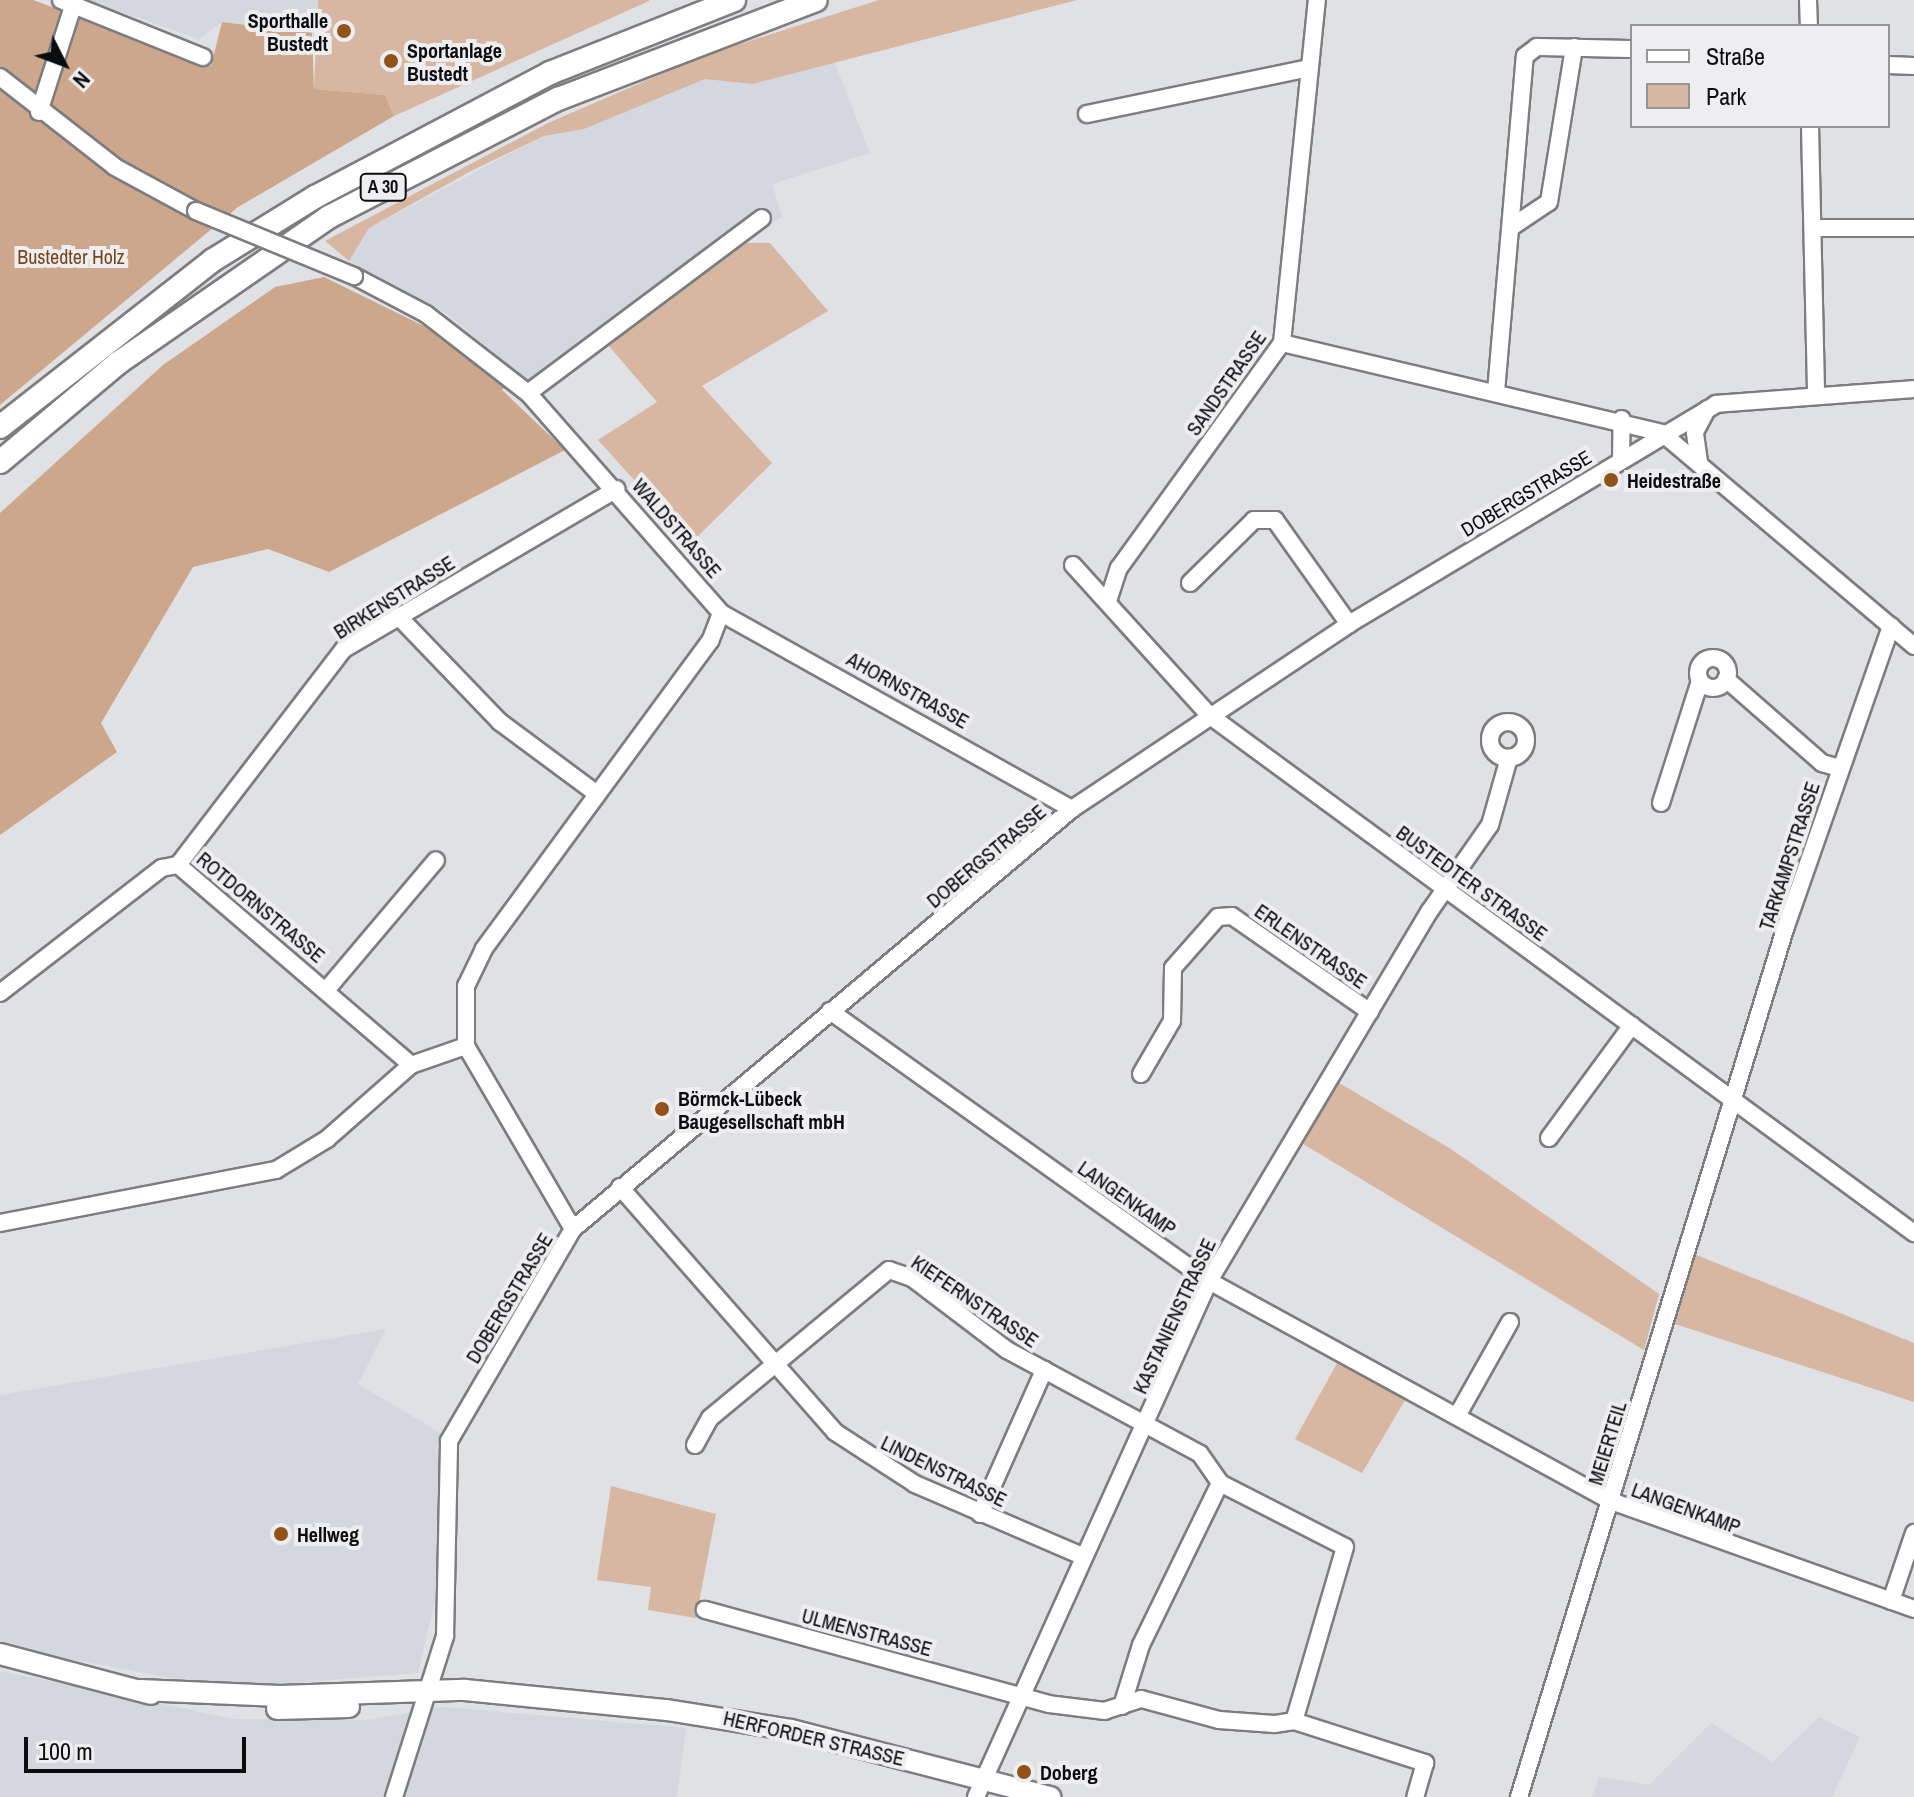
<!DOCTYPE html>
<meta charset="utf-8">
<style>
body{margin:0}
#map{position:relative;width:1914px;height:1797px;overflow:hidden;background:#e0e1e4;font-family:"Archivo Narrow",sans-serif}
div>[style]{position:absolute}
.built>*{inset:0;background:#d4d6e0}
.green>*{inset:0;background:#d7b7a1}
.forest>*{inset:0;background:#cda78c}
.roads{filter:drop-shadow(2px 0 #7d7d80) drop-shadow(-2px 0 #7d7d80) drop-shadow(0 2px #7d7d80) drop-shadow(0 -2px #7d7d80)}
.minor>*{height:16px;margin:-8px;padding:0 8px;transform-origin:8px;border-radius:8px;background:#fff}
.minor>.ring{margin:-8px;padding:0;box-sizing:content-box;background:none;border:16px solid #fff;border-radius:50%}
.major>*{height:20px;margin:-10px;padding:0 10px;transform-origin:10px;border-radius:10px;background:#fff}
.highway>*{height:22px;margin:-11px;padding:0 11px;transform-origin:11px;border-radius:11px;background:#fff}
.bridges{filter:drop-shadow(2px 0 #7d7d80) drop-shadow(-2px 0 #7d7d80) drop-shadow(0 2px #7d7d80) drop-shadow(0 -2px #7d7d80)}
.minor-bridge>*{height:16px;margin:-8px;padding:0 8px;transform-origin:8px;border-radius:8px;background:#fff}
.dots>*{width:22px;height:22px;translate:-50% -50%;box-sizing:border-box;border:4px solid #eeeef1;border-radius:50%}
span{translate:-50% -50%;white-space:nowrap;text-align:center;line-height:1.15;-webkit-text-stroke:8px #eeeef1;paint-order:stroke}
.shield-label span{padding:2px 6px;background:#eeeef1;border:2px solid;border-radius:6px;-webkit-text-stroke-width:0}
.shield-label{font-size:18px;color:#0c0d0e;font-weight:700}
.poi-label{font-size:20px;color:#0c0d0e;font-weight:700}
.right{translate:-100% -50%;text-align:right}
.left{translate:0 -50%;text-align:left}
.park-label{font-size:20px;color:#78461c}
.street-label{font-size:20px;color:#0c0d0e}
.legend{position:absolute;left:1630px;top:24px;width:260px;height:104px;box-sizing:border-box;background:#eeeef1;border:2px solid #949496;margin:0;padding:10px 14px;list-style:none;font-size:24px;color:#0c0d0e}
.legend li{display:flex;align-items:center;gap:16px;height:40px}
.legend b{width:40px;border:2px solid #949496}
.north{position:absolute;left:24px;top:24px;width:80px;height:80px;-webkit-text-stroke:6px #eeeef1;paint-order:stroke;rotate:132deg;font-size:22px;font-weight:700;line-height:32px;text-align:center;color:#0c0d0e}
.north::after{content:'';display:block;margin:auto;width:28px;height:36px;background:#0c0d0e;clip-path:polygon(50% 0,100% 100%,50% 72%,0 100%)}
.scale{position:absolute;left:24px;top:1737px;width:222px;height:36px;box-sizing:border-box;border:4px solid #0c0d0e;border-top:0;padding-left:10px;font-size:24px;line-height:28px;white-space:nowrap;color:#0c0d0e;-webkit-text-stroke:6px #eeeef1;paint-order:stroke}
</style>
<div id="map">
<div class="built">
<i style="clip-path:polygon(87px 0,318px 0,312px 33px,222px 22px,199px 39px)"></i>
<i style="clip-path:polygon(834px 61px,870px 153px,772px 184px,782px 216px,554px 387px,530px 383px,445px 312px,349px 261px,369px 228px,544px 136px,584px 129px,705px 79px,752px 84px)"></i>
<i style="clip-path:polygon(386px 1329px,358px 1384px,444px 1435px,442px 1570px,418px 1673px,266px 1685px,176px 1679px,0 1646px,0 1395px)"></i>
<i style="clip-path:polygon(0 1671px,235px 1719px,367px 1720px,443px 1707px,686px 1728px,677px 1797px,0 1797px)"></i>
<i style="clip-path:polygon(1819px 1717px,1860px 1737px,1832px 1797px,1592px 1797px,1599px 1777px,1649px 1785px,1711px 1723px,1773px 1762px)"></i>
</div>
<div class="green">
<i style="clip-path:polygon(318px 0,649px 0,649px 1px,394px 116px,385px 95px,314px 89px)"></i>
<i style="clip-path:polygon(879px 0,1077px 0,752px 84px,705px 79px,584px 129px,544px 136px,471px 171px,369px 228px,349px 261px,325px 241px,548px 123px,705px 55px)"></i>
<i style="clip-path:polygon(745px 243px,770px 243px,828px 311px,702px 386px,772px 463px,691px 543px,598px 440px,657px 402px,607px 344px)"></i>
<i style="clip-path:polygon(1336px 1081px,1451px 1149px,1659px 1294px,1644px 1350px,1300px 1142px)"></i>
<i style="clip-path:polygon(1694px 1254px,1914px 1343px,1914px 1402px,1672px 1323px)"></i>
<i style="clip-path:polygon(1340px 1358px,1408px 1395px,1362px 1473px,1295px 1439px)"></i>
<i style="clip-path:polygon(611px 1486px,716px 1514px,696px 1618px,648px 1610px,651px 1587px,597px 1580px)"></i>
</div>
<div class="forest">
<i style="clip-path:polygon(0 0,33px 0,211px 66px,222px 22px,312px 33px,314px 89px,385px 95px,394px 116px,238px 207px,0 405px)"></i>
<i style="clip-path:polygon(324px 277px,440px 334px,507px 385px,502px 390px,565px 450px,329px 572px,268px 549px,193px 567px,101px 723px,117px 752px,0 835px,0 513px,163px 365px,275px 287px)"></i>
</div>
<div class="roads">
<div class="minor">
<i style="left:61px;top:0;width:153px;rotate:21.9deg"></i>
<i style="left:1808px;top:0;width:26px;rotate:88deg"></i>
<i style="left:1888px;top:65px;width:26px;rotate:2deg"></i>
<i style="left:0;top:77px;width:146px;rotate:38deg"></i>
<i style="left:115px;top:167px;width:92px;rotate:28.5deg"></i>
<i style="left:39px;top:112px;width:118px;rotate:-72.2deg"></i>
<i style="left:1087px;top:114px;width:227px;rotate:-11.7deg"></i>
<i style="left:1810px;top:126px;width:270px;rotate:88.7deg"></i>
<i style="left:1513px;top:226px;width:43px;rotate:-33.7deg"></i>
<i style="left:1549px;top:202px;width:157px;rotate:-80.8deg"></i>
<i style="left:1813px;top:228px;width:101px"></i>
<i style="left:354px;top:276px;width:81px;rotate:27.8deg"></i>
<i style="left:426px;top:314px;width:129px;rotate:37.8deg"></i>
<i style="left:528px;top:393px;width:293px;rotate:48.7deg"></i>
<i style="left:721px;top:613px;width:30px;rotate:111deg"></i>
<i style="left:710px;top:641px;width:382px;rotate:126.3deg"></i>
<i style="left:484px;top:949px;width:41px;rotate:115.9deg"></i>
<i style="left:466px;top:986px;width:60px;rotate:90deg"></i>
<i style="left:466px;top:1046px;width:212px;rotate:59.7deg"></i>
<i style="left:1282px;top:343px;width:391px;rotate:13.3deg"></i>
<i style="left:1662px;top:433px;width:330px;rotate:40.2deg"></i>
<i style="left:1496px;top:392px;width:337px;rotate:-85.1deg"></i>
<i style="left:1525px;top:56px;width:15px;rotate:-37deg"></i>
<i style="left:1537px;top:47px;width:95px;rotate:1.2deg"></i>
<i style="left:528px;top:393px;width:292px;rotate:-36.8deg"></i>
<i style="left:1621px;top:458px;width:39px;rotate:-89deg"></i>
<i style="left:1699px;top:462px;width:30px;rotate:-98deg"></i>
<i style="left:1695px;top:432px;width:26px;rotate:-62deg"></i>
<i style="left:1073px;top:565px;width:202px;rotate:47.8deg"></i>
<i style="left:1209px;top:715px;width:875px;rotate:36.31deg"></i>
<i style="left:1190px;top:583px;width:90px;rotate:-44.5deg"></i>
<i style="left:1254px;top:520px;width:21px"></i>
<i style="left:1275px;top:520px;width:128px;rotate:54.6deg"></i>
<i style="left:1109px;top:598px;width:32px;rotate:-72deg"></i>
<i style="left:1119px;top:568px;width:278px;rotate:-54.1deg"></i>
<i style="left:1282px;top:343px;width:345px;rotate:-84.2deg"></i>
<i style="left:721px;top:613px;width:402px;rotate:29.2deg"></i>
<i style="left:398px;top:616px;width:147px;rotate:46.1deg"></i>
<i style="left:500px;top:722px;width:121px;rotate:36.6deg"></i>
<i class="ring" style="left:1698px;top:658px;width:14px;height:14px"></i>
<i style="left:1726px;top:679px;width:128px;rotate:41.2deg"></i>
<i style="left:1822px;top:763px;width:18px;rotate:16deg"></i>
<i class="ring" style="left:1490px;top:722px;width:20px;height:20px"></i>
<i style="left:1661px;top:803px;width:128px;rotate:-72.3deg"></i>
<i style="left:178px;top:865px;width:272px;rotate:-52.5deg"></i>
<i style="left:344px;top:649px;width:316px;rotate:-30.4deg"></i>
<i style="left:328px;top:988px;width:167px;rotate:-49.8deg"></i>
<i style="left:0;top:993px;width:205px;rotate:-37.7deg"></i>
<i style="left:162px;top:868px;width:16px;rotate:-11deg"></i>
<i style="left:178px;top:865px;width:307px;rotate:40.6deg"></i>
<i style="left:830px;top:1011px;width:465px;rotate:35.5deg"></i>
<i style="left:1209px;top:1281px;width:458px;rotate:28.7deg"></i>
<i style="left:1611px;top:1501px;width:322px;rotate:19.6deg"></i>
<i style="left:1141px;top:1074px;width:61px;rotate:-59.7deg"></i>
<i style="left:1172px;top:1021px;width:53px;rotate:-88.9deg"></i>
<i style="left:1173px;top:968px;width:68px;rotate:-48.6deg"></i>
<i style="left:1218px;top:917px;width:14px;rotate:-4deg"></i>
<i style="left:1232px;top:916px;width:168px;rotate:34.8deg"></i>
<i style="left:1549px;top:1138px;width:140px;rotate:-53.7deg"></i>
<i style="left:620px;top:1187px;width:326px;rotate:48.7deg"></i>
<i style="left:835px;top:1432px;width:95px;rotate:33deg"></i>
<i style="left:915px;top:1484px;width:182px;rotate:23.3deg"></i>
<i style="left:0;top:1223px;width:281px;rotate:-10.9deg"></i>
<i style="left:276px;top:1170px;width:60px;rotate:-31.3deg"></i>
<i style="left:327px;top:1139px;width:112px;rotate:-41.4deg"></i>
<i style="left:411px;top:1065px;width:58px;rotate:-19.1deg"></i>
<i style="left:1457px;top:1416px;width:108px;rotate:-60.6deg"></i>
<i style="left:695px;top:1445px;width:31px;rotate:-61deg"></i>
<i style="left:710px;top:1418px;width:232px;rotate:-39.6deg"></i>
<i style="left:889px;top:1270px;width:24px;rotate:19deg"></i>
<i style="left:912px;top:1278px;width:119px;rotate:37.2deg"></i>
<i style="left:1007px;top:1350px;width:219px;rotate:28.3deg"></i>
<i style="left:1200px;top:1454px;width:35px;rotate:55deg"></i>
<i style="left:1220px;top:1483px;width:140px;rotate:27.1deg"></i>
<i style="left:1345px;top:1547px;width:181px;rotate:106.3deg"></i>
<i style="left:1294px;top:1721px;width:20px;rotate:171deg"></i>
<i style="left:1274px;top:1724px;width:55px;rotate:-175.8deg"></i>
<i style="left:1219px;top:1720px;width:81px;rotate:-164.9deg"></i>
<i style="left:1141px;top:1699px;width:38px;rotate:162deg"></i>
<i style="left:1105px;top:1711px;width:56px;rotate:-172.9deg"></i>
<i style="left:1049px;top:1704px;width:357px;rotate:-164.7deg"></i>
<i style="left:980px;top:1514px;width:158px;rotate:-66deg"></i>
<i style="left:1891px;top:1601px;width:72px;rotate:-71.3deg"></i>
<i style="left:1122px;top:1706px;width:64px;rotate:-72.7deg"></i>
<i style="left:1141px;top:1645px;width:180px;rotate:-64deg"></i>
<i style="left:1294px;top:1721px;width:138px;rotate:17.8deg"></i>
<i style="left:1425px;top:1763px;width:35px;rotate:106deg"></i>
<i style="left:394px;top:1797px;width:169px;rotate:-72.4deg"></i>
<i style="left:445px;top:1636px;width:195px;rotate:-88.8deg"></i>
<i style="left:449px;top:1441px;width:246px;rotate:-59.7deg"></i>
<i style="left:573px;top:1229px;width:652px;rotate:-40.09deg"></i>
<i style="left:1072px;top:809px;width:333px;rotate:-33.7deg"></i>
<i style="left:1349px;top:624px;width:428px;rotate:-30.9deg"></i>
<i style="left:1716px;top:404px;width:199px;rotate:-4.3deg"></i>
<i style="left:976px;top:1797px;width:566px;rotate:-65.7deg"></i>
<i style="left:1209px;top:1281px;width:430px;rotate:-59.2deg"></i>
<i style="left:1429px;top:912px;width:106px;rotate:-55deg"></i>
<i style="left:1490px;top:825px;width:70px;rotate:-74.2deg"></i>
<i style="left:1519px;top:1797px;width:908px;rotate:-72.96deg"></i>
<i style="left:1785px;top:929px;width:321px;rotate:-70.7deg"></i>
</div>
<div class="major">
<i style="left:0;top:1654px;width:156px;rotate:14.8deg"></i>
<i style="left:140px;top:1690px;width:140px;rotate:2.5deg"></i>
<i style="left:280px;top:1696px;width:185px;rotate:-1.9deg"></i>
<i style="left:465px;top:1690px;width:203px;rotate:5.7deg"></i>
<i style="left:667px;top:1710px;width:126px;rotate:9.2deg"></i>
<i style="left:791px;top:1730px;width:268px;rotate:14.5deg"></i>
<i style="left:277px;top:1709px;width:72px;rotate:-1.6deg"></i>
</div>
<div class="highway">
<i style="left:0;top:427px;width:271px;rotate:-38.1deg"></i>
<i style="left:213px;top:260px;width:120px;rotate:-31.7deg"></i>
<i style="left:315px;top:197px;width:266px;rotate:-27.8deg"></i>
<i style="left:550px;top:73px;width:198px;rotate:-21.6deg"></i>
<i style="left:0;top:462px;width:154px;rotate:-40deg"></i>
<i style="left:118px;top:363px;width:257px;rotate:-34.7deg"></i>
<i style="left:329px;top:217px;width:258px;rotate:-27.3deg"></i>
<i style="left:558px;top:99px;width:276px;rotate:-21deg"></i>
</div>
</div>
<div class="bridges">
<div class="minor-bridge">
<i style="left:196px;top:211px;width:171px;rotate:22.4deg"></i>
</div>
</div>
<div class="dots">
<i style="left:344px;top:31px;background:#92521a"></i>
<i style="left:391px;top:61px;background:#92521a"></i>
<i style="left:1611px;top:480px;background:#92521a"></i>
<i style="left:662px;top:1109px;background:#92521a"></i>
<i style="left:281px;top:1534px;background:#92521a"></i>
<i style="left:1024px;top:1772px;background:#92521a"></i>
</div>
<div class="shield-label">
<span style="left:383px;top:187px">A 30</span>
</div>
<div class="poi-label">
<span class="right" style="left:328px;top:32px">Sporthalle<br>Bustedt</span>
<span class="left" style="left:407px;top:62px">Sportanlage<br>Bustedt</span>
<span class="left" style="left:1627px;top:480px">Heidestraße</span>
<span class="left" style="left:678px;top:1110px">Börmck-Lübeck<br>Baugesellschaft mbH</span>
<span class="left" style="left:297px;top:1534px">Hellweg</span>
<span class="left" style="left:1040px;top:1772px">Doberg</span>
</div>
<div class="park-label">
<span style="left:71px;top:256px">Bustedter Holz</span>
</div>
<div class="street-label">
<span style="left:1226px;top:383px;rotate:-55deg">SANDSTRASSE</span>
<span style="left:1526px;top:493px;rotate:-31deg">DOBERGSTRASSE</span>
<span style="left:677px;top:528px;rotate:49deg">WALDSTRASSE</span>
<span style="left:394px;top:597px;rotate:-32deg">BIRKENSTRASSE</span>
<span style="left:908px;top:690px;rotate:29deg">AHORNSTRASSE</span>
<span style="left:986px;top:856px;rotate:-40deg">DOBERGSTRASSE</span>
<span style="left:1789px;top:856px;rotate:-72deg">TARKAMPSTRASSE</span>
<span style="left:1472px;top:883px;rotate:36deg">BUSTEDTER STRASSE</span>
<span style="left:261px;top:907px;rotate:40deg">ROTDORNSTRASSE</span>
<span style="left:1311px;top:946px;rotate:35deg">ERLENSTRASSE</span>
<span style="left:1127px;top:1198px;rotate:35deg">LANGENKAMP</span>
<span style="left:509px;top:1298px;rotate:-59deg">DOBERGSTRASSE</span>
<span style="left:975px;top:1301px;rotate:34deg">KIEFERNSTRASSE</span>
<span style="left:1174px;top:1316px;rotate:-65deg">KASTANIENSTRASSE</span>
<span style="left:1607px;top:1443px;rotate:-73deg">MEIERTEIL</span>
<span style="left:944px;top:1471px;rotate:26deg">LINDENSTRASSE</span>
<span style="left:1686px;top:1508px;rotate:20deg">LANGENKAMP</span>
<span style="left:867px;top:1632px;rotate:15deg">ULMENSTRASSE</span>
<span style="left:814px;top:1738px;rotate:13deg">HERFORDER STRASSE</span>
</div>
<ul class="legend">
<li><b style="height:10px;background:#fff"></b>Straße</li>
<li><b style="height:22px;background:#d7b7a1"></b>Park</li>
</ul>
<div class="north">N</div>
<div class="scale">100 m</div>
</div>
